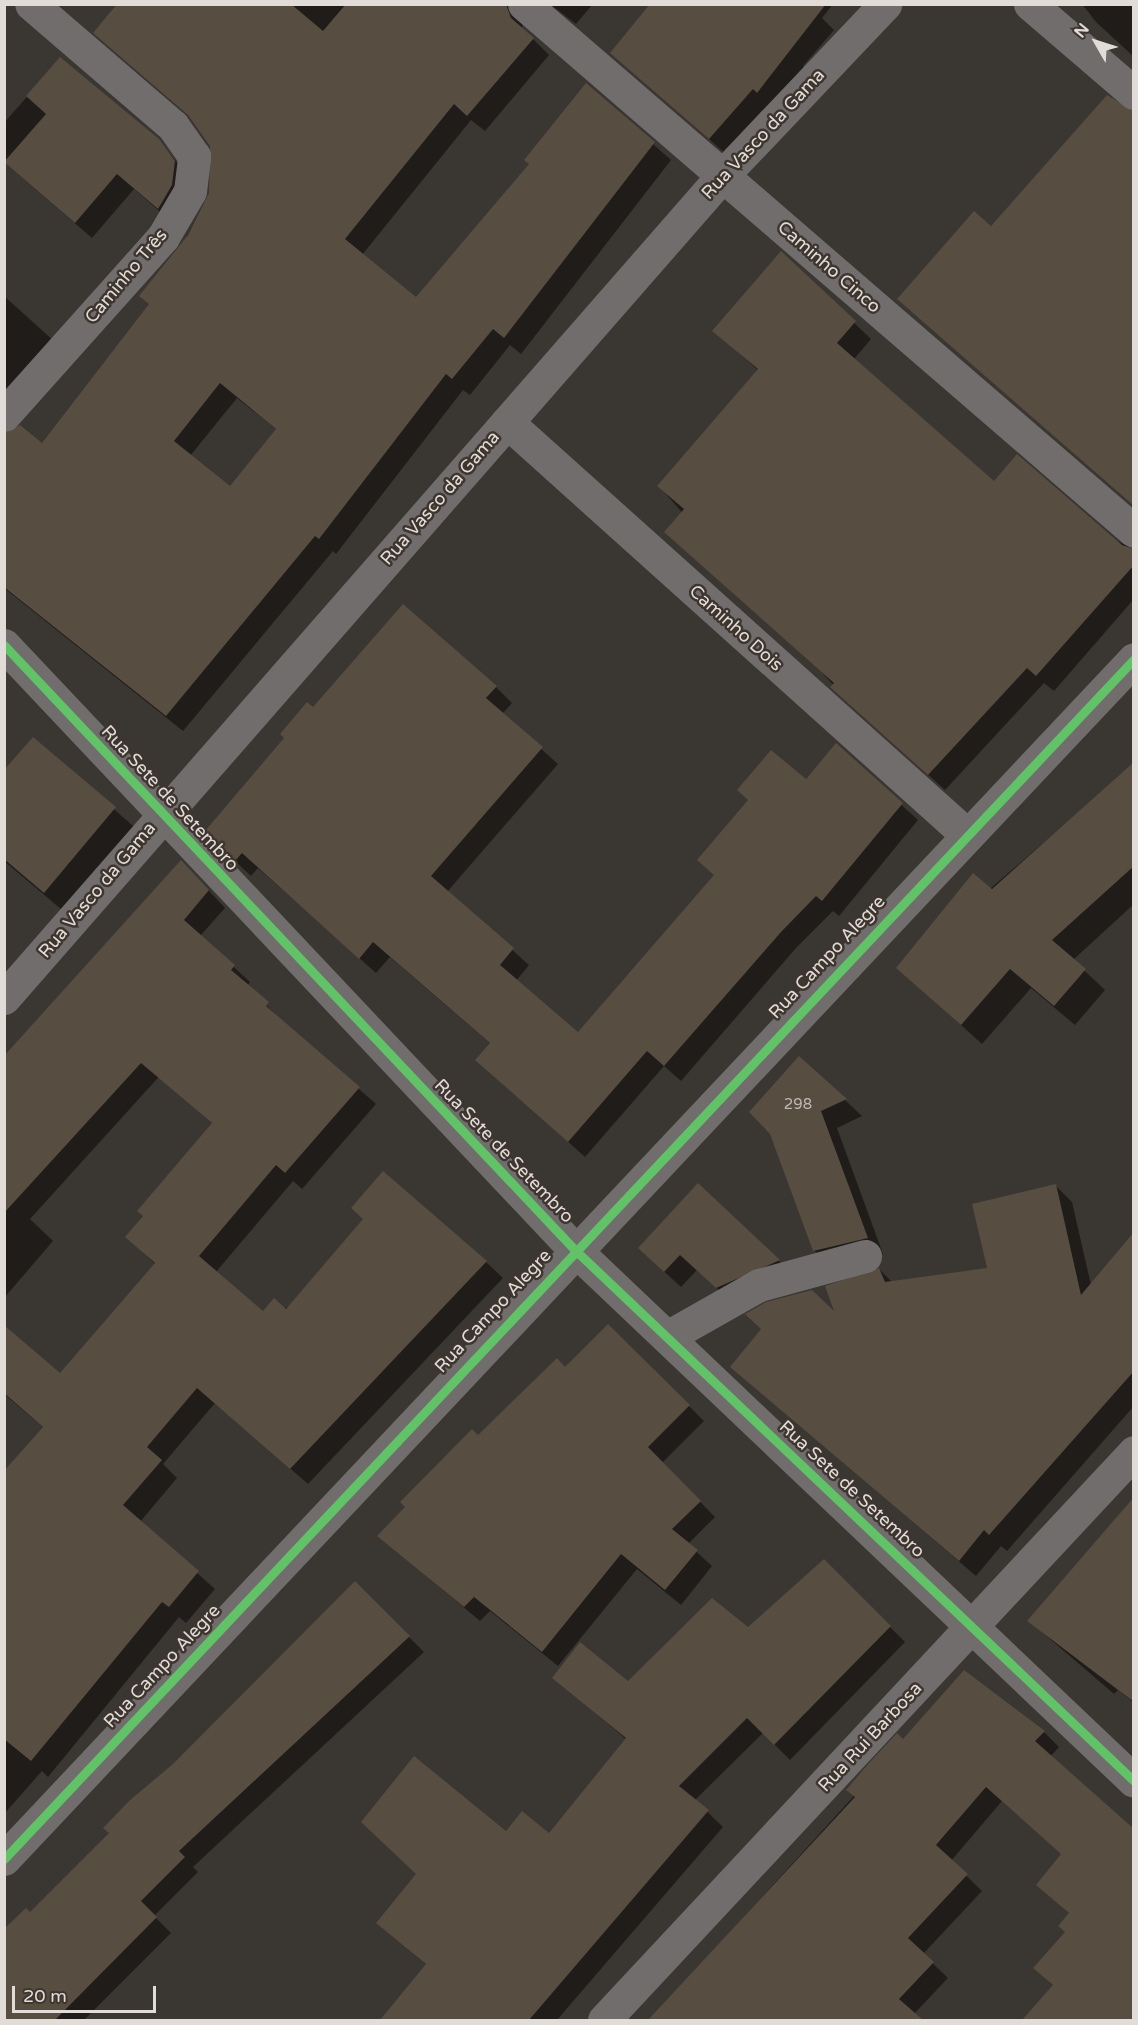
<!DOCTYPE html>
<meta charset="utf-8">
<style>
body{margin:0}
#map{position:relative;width:1138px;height:2025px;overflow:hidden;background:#3a3632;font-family:"Varela Round",sans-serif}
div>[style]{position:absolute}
.shadow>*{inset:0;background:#0007}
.building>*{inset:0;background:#574d41}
.street>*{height:33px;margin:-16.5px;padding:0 16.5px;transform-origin:16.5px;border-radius:16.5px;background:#706d6c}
.cycleway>*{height:9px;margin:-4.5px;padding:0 4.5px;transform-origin:4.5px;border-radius:4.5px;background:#61c268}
span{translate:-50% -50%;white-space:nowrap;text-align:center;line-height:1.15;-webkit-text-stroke:5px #3e352f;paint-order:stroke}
.number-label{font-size:15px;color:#beb8b2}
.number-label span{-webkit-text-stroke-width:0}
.street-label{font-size:18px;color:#e1dcd8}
.frame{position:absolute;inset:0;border:6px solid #e1dcd8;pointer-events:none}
.north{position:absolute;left:1066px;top:12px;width:60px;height:60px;-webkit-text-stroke:4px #3e352f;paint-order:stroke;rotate:309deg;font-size:16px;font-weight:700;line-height:24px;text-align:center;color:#e1dcd8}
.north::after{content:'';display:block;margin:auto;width:21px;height:27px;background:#e1dcd8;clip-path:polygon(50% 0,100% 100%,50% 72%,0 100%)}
.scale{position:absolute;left:12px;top:1986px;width:144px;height:27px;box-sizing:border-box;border:3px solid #e1dcd8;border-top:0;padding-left:8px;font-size:18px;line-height:21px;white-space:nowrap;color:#e1dcd8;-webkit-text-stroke:4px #3e352f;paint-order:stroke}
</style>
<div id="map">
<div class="shadow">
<i style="clip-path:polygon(evenodd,114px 4px,536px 4px,526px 8px,522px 28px,549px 55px,485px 131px,471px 120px,362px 255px,416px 299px,530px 164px,586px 85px,671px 160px,521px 354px,510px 345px,470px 395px,463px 390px,336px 554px,333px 551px,183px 731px,4px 588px,4px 433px,42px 445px,150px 305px,210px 193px,211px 145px,114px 4px,237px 398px,277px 430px,230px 488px,190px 456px,237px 398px)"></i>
<i style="clip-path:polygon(550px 4px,593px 4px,576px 24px)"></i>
<i style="clip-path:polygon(651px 4px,833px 4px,822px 18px,834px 30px,803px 66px,807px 70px,727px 155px,612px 53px)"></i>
<i style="clip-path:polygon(1082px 4px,1134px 4px,1134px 57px,1096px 22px)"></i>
<i style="clip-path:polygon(60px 59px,158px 140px,190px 178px,174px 224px,134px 189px,92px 238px,4px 162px,4px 123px)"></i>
<i style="clip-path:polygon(1134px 112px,1134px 506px,899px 299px)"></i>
<i style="clip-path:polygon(781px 253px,871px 339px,854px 359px,994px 483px,1134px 549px,1134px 599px,1054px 691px,1044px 683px,945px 790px,849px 703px,659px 486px,759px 371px,714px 331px)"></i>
<i style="clip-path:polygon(4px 296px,54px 341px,4px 403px)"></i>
<i style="clip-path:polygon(496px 687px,512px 703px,502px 714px,558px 764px,447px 892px,529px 965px,516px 981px,578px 1034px,836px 745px,918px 820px,839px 916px,833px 911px,796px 948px,681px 1081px,664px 1066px,585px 1157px,477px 1060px,491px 1044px,390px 957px,376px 973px,258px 868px,251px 876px,235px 861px,313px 709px)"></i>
<i style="clip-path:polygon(33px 739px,139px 831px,68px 915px,4px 861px,4px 773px)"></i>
<i style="clip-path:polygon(1134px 765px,1134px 904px,1073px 960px,1105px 990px,1075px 1025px,1031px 988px,982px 1044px,898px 968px)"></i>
<i style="clip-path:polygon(197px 878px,225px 908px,200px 936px,250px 982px,247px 986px,283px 1022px,376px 1104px,302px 1189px,293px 1181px,216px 1272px,263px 1313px,486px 1262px,503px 1278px,308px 1484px,215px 1403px,163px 1464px,177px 1478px,140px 1522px,215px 1589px,186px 1623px,179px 1617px,48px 1777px,42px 1771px,4px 1814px,4px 1474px,44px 1428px,4px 1394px,4px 1327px,61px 1375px,155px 1264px,127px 1237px,213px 1124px,163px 1080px,126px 962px)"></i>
<i style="clip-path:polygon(63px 992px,166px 1069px,30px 1219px,53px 1241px,4px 1298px,4px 1059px)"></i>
<i style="clip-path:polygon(800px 1058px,862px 1116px,837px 1128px,883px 1254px,830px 1266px,814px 1250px)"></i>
<i style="clip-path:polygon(698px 1185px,779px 1261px,794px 1276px,733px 1303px,697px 1270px,681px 1287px,656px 1264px)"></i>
<i style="clip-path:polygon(1055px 1185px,1072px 1202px,1091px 1285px,1134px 1250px,1134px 1406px,1007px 1551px,1001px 1546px,976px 1576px,732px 1367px,838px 1316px,879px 1269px,892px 1282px,988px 1269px)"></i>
<i style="clip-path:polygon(608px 1326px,704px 1421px,662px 1463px,715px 1517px,688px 1544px,712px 1566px,681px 1605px,637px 1569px,558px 1666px,490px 1611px,480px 1621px,379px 1536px,478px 1437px,565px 1369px)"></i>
<i style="clip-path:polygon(1134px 1498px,1134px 1703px,1118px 1690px,1114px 1694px,1029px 1621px)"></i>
<i style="clip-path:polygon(824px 1561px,905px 1642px,790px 1760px,763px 1733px,695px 1800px,723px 1827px,557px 2020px,382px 2020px,427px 1965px,378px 1923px,507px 1833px,550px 1835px,627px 1740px,554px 1677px,628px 1683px,748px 1629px)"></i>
<i style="clip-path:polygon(355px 1583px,424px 1652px,193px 1867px,198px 1872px,154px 1916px,171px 1933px,84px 2020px,4px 2020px,4px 1931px,30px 1914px)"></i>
<i style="clip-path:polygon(1044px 1732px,1059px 1747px,1050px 1757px,1134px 1830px,1134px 2020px,1024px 2020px,1054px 1986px,1035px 1968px,1067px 1933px,1070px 1914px,1038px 1884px,1063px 1855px,1002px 1801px,951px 1861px,982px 1891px,923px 1954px,948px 1978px,913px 2015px,915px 2020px,650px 2020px,904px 1741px)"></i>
</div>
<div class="building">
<i style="clip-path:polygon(evenodd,117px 4px,291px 4px,323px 31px,346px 4px,506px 4px,511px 18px,534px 38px,467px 116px,454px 104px,345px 239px,416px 297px,529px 164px,524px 160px,586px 83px,655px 142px,504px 338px,493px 329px,452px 379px,446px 374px,319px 539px,315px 536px,166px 716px,4px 587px,4px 433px,20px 425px,42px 443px,149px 304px,139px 296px,188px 235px,209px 193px,210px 146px,188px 115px,93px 33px,117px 4px,220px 383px,276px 429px,230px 486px,174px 441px,220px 383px)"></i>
<i style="clip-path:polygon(650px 4px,826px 4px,757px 93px,753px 89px,709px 139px,610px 53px)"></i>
<i style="clip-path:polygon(60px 57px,159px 139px,175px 161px,172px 185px,158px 209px,117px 174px,75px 223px,4px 162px,46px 114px,26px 96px)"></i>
<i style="clip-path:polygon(1107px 95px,1134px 111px,1134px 506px,897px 299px,974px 211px,991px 226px)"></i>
<i style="clip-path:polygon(781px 251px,856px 321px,837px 343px,994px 481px,1017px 454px,1122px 545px,1134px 549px,1134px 565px,1036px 676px,1027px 668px,928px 775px,830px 687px,834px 683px,664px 532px,684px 509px,657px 486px,758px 369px,712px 331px)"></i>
<i style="clip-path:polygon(403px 604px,497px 686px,486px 698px,543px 747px,431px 876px,514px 948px,500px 965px,578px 1032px,714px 875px,697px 860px,748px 800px,737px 790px,771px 750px,806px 779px,836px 743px,903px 803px,822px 901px,816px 896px,781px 932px,664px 1066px,647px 1051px,568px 1142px,475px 1060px,490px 1043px,373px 942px,359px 959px,242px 853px,234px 862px,205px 831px,284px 738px,280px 734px,307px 702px,313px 707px)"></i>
<i style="clip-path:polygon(33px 737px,116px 807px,44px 893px,4px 859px,4px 770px)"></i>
<i style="clip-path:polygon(1134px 762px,1134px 866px,1052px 940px,1086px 969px,1054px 1006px,1010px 969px,961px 1025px,896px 968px,973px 873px,992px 889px)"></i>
<i style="clip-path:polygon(181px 860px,209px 890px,184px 920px,235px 965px,231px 970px,269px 1002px,266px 1006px,360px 1087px,285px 1173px,276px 1165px,199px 1256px,263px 1311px,274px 1298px,286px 1309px,363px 1219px,351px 1208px,383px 1171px,487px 1261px,290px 1469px,197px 1388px,147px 1447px,162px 1460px,123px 1505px,199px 1571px,169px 1607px,162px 1602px,31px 1761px,4px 1739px,4px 1471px,43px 1427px,4px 1393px,4px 1325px,60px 1373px,155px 1263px,125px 1237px,143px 1216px,137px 1211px,212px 1123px,141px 1063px,4px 1213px,4px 1056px)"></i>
<i style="clip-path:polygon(799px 1056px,847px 1099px,821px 1111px,868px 1238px,813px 1251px,770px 1134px,749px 1112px)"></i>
<i style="clip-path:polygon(698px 1183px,780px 1260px,716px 1288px,680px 1255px,664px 1272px,638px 1248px)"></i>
<i style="clip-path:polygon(1056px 1184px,1081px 1295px,1134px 1232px,1134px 1371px,989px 1535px,984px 1530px,959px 1561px,730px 1367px,761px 1329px,745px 1314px,766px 1302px,812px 1290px,834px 1311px,825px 1286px,879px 1268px,885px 1282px,987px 1268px,972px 1204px)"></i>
<i style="clip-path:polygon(608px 1324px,690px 1405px,648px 1447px,701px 1501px,672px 1529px,698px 1550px,665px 1590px,621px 1554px,542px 1652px,474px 1597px,464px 1607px,377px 1536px,405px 1507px,400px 1502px,472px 1429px,478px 1435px,557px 1358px,565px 1367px)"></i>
<i style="clip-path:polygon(1134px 1497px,1134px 1702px,1027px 1621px)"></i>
<i style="clip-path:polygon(824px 1559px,891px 1626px,774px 1745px,747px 1718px,679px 1786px,709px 1810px,529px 2020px,380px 2020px,426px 1964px,376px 1923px,416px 1874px,361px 1822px,414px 1756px,506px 1831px,522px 1811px,549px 1833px,626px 1738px,552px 1678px,580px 1642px,628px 1681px,712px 1598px,748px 1627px)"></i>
<i style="clip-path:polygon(355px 1581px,410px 1636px,179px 1851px,185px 1857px,141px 1901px,157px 1917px,55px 2020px,4px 2020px,4px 1929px,26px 1908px,30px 1912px,109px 1833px,103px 1828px,129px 1801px,173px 1764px)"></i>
<i style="clip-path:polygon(964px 1670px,1045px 1731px,1035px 1741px,1134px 1829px,1134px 2020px,1022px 2020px,1053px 1985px,1033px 1968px,1065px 1932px,1058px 1926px,1069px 1913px,1036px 1885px,1061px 1854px,986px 1787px,936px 1845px,968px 1874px,908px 1938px,934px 1962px,899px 1999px,923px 2020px,648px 2020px,855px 1797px,846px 1790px,869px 1763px,897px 1733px,903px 1739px)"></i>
</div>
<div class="street">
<i style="left:524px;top:4px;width:806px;rotate:40.82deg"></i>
<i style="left:1030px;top:4px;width:137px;rotate:40.6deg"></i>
<i style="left:4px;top:415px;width:239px;rotate:-48.2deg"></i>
<i style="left:163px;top:237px;width:53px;rotate:-59.6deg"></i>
<i style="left:190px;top:191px;width:35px;rotate:-83deg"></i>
<i style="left:194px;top:156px;width:37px;rotate:-125deg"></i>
<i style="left:173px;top:126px;width:187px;rotate:-139.3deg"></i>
<i style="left:507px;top:422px;width:617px;rotate:41.91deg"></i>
<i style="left:4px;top:645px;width:830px;rotate:46.66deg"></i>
<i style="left:574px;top:1249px;width:772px;rotate:43.53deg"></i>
<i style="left:4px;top:998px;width:1093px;rotate:-48.86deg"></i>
<i style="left:723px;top:175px;width:236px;rotate:-46.5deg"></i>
<i style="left:667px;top:1337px;width:106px;rotate:-29.5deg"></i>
<i style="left:759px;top:1285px;width:110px;rotate:-15.3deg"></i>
<i style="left:4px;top:1859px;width:1648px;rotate:-46.72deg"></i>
<i style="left:604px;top:2020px;width:777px;rotate:-46.98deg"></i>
</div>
<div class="cycleway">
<i style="left:4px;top:645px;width:830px;rotate:46.66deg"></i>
<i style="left:574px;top:1249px;width:772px;rotate:43.53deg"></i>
<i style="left:4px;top:1859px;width:1648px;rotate:-46.72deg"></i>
</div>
<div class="number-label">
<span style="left:798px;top:1105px">298</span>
</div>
<div class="street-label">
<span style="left:763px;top:134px;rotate:-47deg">Rua Vasco da Gama</span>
<span style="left:829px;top:267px;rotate:41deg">Caminho Cinco</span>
<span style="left:126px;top:276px;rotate:-50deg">Caminho Três</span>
<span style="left:440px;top:498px;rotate:-49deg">Rua Vasco da Gama</span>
<span style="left:736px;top:628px;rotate:42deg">Caminho Dois</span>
<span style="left:170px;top:798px;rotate:47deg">Rua Sete de Setembro</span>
<span style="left:97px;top:890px;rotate:-50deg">Rua Vasco da Gama</span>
<span style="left:827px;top:957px;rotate:-47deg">Rua Campo Alegre</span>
<span style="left:504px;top:1151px;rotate:46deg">Rua Sete de Setembro</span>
<span style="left:493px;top:1311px;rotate:-47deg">Rua Campo Alegre</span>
<span style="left:852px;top:1489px;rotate:43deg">Rua Sete de Setembro</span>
<span style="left:162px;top:1666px;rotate:-47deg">Rua Campo Alegre</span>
<span style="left:870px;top:1737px;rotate:-47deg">Rua Rui Barbosa</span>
</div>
<div class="frame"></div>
<div class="north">N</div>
<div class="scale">20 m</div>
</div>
